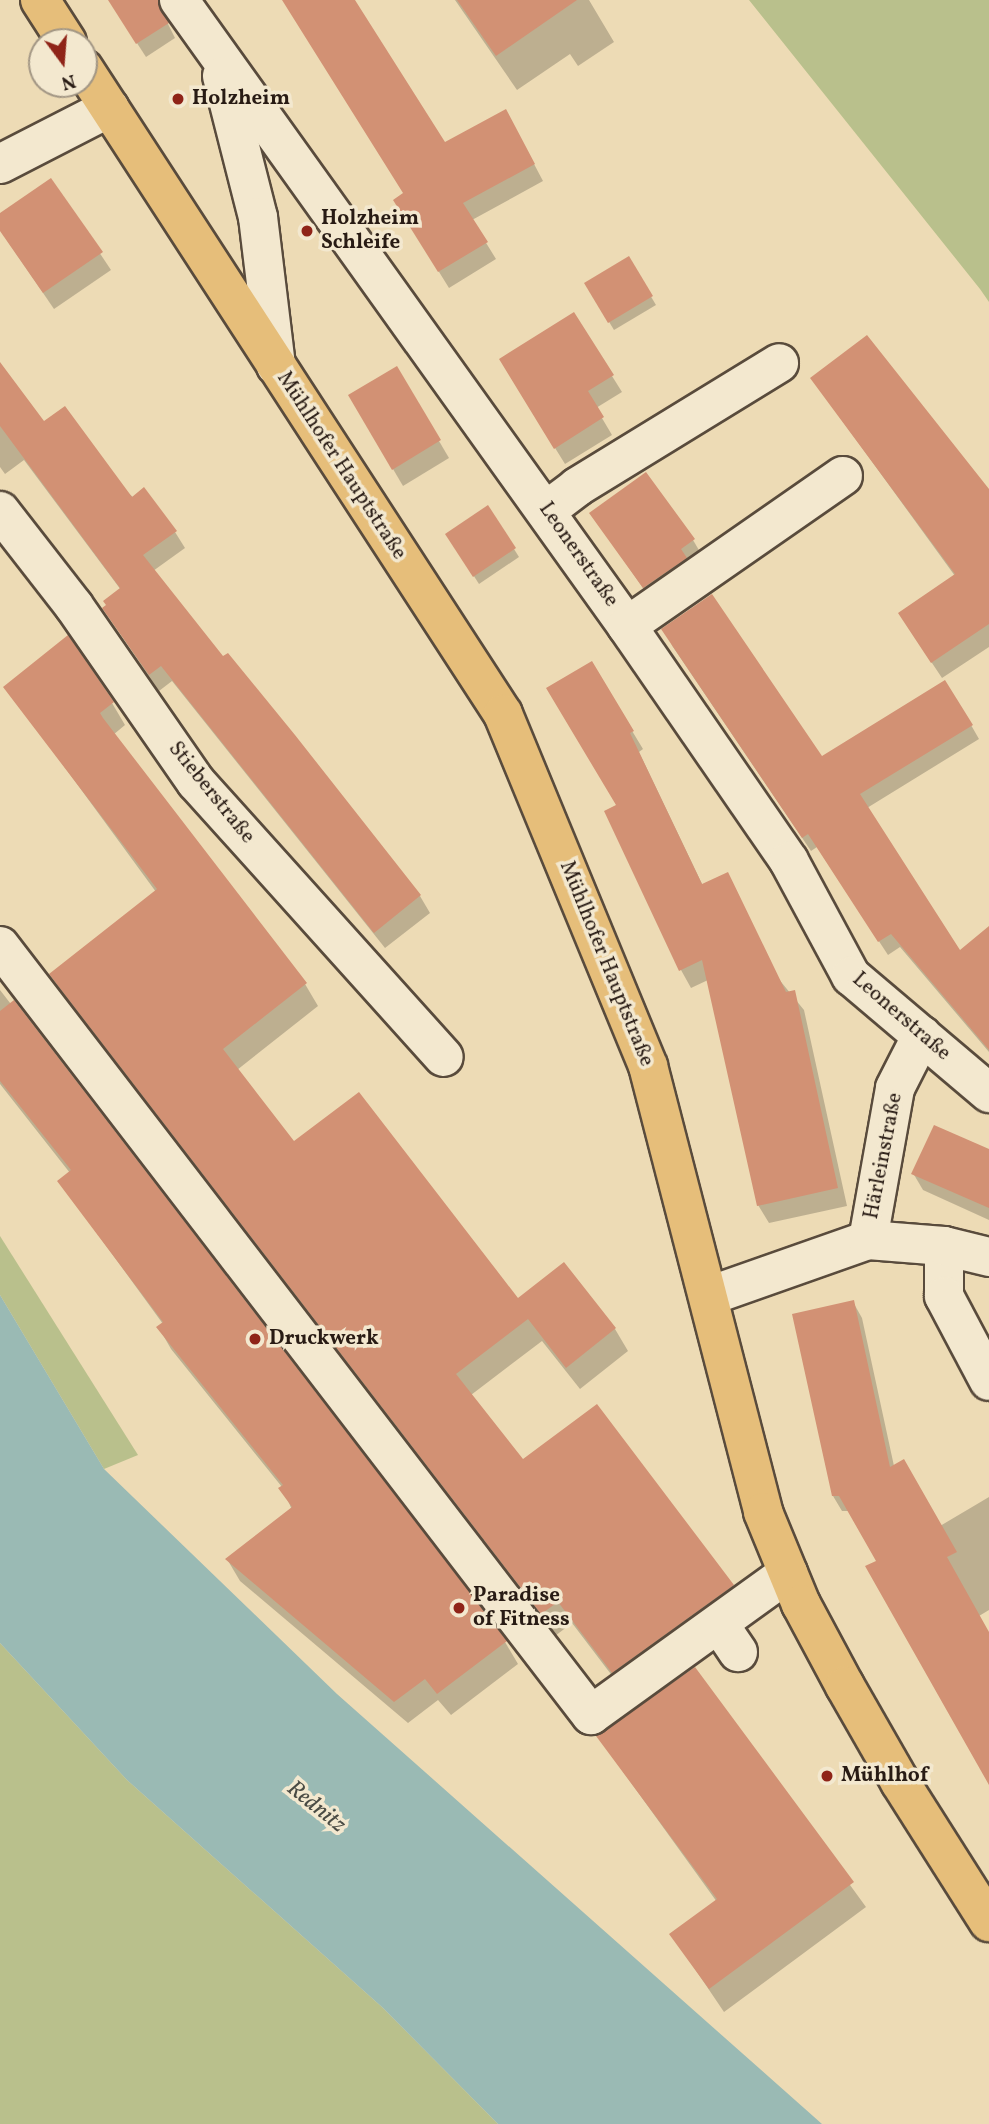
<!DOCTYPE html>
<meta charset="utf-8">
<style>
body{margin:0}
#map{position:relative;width:989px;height:2124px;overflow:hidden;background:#eddbb5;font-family:Vollkorn,serif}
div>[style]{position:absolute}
.green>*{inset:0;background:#b9c08c}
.water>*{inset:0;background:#9abab4}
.shadow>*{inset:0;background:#0003}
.building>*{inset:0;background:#d29174}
.roads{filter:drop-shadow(2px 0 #594b3c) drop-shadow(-2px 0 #594b3c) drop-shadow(0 2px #594b3c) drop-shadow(0 -2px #594b3c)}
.minor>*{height:38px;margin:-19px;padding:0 19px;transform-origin:19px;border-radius:19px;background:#f3e8cf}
.major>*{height:38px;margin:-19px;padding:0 19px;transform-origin:19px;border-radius:19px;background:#e6be7a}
.dots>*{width:19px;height:19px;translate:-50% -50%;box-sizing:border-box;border:4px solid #f3e8cf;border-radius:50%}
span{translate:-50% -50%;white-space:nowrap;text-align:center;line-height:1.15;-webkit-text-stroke:7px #f3e8cf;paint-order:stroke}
.poi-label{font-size:21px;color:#281b14;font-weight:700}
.left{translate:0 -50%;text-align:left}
.street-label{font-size:21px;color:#281b14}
.water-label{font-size:23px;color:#4a4b44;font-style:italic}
.north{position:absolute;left:28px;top:28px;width:70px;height:70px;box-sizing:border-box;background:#f3e8cf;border:2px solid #a29684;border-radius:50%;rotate:164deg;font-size:19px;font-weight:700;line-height:28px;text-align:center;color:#281b14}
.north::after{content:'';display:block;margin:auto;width:24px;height:32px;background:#8f2418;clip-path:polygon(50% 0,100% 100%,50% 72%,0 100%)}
</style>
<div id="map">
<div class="green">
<i style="clip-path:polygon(749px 0,989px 0,989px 302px,980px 289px)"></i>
<i style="clip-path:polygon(0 1236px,138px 1455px,104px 1469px,0 1295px)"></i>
<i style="clip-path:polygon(0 1643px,127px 1780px,383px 2008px,498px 2124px,0 2124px)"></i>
</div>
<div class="water">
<i style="clip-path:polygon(0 1295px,104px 1469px,337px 1694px,822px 2124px,498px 2124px,383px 2008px,127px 1780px,0 1643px)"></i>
</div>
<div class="shadow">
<i style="clip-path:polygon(109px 0,156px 0,175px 38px,146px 57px)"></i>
<i style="clip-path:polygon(313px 0,353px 0,445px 145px,515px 128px,543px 181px,472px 220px,496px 259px,449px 288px,405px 217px,405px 194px)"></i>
<i style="clip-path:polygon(455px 0,589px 0,614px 42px,578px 66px,570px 54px,517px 90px)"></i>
<i style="clip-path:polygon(51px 180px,111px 270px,54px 309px,0 230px,0 215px)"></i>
<i style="clip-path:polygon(628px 258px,656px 305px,614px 330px,586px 284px)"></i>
<i style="clip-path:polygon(0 364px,44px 423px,175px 532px,185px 548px,153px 571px,223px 659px,294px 736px,420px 896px,430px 913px,385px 948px,172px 681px,159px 691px,104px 609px,121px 590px,24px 460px,5px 474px,0 467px)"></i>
<i style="clip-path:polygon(396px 368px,449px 458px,403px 486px,350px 396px)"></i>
<i style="clip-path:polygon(612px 376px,622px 392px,596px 408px,612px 435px,565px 464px,511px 377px)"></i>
<i style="clip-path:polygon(812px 379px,989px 494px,989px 647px,942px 678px,910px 630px,955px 576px)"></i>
<i style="clip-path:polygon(591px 513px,693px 540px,703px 557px,654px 604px)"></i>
<i style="clip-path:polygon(452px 542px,514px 549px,519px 557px,479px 584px)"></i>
<i style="clip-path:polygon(671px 644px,821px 758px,971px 725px,979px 739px,867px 808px,960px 952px,989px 949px,989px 1052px,900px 947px,888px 955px,817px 847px,811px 851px)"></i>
<i style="clip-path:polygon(591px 663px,643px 749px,639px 752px,703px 886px,804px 1010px,847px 1206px,769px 1223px,758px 1205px,708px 980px,691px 988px,681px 970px,619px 806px)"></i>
<i style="clip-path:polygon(6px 687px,112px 703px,125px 725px,113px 735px,305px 984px,318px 1006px,237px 1070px,293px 1143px,517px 1301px,615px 1329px,628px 1351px,580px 1389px,542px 1341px,471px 1395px,522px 1462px,733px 1586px,745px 1608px,626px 1694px,572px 1623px,555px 1636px,64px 996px,51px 974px,156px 892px)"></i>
<i style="clip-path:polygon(0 990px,505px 1642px,518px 1664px,451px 1715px,438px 1700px,408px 1723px,240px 1581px,227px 1559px,292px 1510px,282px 1487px,171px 1349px,159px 1328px,163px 1324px,59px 1181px,70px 1173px,0 1084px)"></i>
<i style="clip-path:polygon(989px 1151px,989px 1220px,923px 1190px,913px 1173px)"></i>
<i style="clip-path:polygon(853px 1302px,862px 1318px,894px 1466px,940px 1526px,989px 1497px,989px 1610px,979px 1616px,989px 1634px,989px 1780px,878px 1562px,849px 1511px,842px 1511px,833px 1496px)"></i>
<i style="clip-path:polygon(694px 1670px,866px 1907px,724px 2012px,672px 1935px,717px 1902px,598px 1737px)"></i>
</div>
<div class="building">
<i style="clip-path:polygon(108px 0,158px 0,169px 23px,136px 44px)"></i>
<i style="clip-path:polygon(282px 0,355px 0,445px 142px,506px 109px,535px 164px,463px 203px,488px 242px,438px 272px,393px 200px,403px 193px)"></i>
<i style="clip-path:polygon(457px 0,577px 0,496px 56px)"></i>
<i style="clip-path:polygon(51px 178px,103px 252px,43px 293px,0 231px,0 213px)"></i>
<i style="clip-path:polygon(629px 256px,653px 296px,608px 323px,584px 283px)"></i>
<i style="clip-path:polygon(574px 312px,614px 375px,588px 391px,604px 417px,554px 449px,499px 359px)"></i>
<i style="clip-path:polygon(867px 335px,989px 489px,989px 624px,931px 663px,898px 613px,955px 574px,810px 378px)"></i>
<i style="clip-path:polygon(0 362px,44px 421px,65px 406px,132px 497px,144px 487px,177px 531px,143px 555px,223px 656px,228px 653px,295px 735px,421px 895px,374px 933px,161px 666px,149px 675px,102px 608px,106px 605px,103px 601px,120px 588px,0 426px)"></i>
<i style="clip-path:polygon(397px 366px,441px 440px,392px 470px,348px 395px)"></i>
<i style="clip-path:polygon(646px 472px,695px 539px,681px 549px,687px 558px,643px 588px,589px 513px)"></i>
<i style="clip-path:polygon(488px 505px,516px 548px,473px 577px,445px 534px)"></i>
<i style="clip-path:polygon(712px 594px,822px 756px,945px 680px,973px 725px,860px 794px,960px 950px,989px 926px,989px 1050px,891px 934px,878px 942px,808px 834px,802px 838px,661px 629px)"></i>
<i style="clip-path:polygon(68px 635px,114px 702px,100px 713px,103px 718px,307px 983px,223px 1049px,294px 1141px,359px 1092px,518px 1298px,564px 1262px,616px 1328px,566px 1368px,528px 1319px,456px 1374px,523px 1459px,597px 1404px,734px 1585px,612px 1673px,558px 1602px,541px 1614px,49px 974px,157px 889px,3px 687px)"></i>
<i style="clip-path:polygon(592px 661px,634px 731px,630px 733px,702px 884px,728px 872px,786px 992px,795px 990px,838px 1188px,757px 1206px,702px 960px,679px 971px,604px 811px,616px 805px,546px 688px)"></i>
<i style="clip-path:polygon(14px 1000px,507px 1641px,437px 1694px,425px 1679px,394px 1702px,225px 1559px,292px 1507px,278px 1488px,283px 1485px,156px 1327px,163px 1322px,57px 1181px,71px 1170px,0 1081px,0 1011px)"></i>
<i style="clip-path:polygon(934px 1125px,989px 1149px,989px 1208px,911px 1174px)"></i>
<i style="clip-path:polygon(854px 1300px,890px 1467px,904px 1459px,957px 1552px,947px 1557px,989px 1632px,989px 1785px,865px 1566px,876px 1561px,839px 1496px,832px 1496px,792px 1314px)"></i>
<i style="clip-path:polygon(695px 1667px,854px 1882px,709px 1989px,669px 1934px,717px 1899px,596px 1736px)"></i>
</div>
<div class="roads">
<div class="minor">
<i style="left:179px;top:0;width:770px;rotate:54.41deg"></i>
<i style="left:627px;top:626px;width:285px;rotate:55.4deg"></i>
<i style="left:789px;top:861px;width:131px;rotate:61.7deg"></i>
<i style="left:851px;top:976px;width:181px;rotate:40.3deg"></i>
<i style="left:222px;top:76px;width:146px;rotate:75.7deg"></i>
<i style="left:258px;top:217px;width:150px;rotate:83.1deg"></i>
<i style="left:0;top:164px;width:123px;rotate:-27.2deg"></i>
<i style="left:547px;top:510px;width:38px;rotate:-37deg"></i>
<i style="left:577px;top:487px;width:237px;rotate:-31.5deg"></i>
<i style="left:0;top:511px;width:120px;rotate:52.1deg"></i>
<i style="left:74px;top:606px;width:214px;rotate:55.3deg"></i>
<i style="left:196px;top:782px;width:370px;rotate:48deg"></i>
<i style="left:627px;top:626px;width:263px;rotate:-34.8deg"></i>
<i style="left:0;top:946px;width:970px;rotate:52.46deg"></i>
<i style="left:591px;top:1715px;width:243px;rotate:-35.8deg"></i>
<i style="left:868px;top:1240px;width:154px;rotate:-79.9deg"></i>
<i style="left:895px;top:1088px;width:59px;rotate:-63deg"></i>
<i style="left:944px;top:1246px;width:50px;rotate:90deg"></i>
<i style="left:944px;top:1296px;width:96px;rotate:62.1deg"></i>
<i style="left:709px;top:1296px;width:169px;rotate:-19.4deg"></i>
<i style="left:868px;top:1240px;width:76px;rotate:4.5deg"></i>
<i style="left:944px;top:1246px;width:46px;rotate:13.7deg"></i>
<i style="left:719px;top:1624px;width:34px;rotate:56deg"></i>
</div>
<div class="major">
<i style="left:40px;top:0;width:50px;rotate:57.3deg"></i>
<i style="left:84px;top:69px;width:769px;rotate:56.99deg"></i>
<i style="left:503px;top:714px;width:381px;rotate:67.6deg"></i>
<i style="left:648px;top:1066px;width:461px;rotate:75.5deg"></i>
<i style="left:763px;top:1512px;width:100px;rotate:67.6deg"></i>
<i style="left:801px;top:1604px;width:93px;rotate:61.8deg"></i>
<i style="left:845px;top:1686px;width:111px;rotate:60.2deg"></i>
<i style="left:900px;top:1782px;width:166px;rotate:57.6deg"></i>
</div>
</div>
<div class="dots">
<i style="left:178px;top:99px;background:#8f2418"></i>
<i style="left:307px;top:231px;background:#8f2418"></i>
<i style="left:255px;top:1339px;background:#8f2418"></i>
<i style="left:459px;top:1608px;background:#8f2418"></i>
<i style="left:827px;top:1776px;background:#8f2418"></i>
</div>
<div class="poi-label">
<span class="left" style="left:192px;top:99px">Holzheim</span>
<span class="left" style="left:321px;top:231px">Holzheim<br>Schleife</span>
<span class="left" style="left:269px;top:1339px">Druckwerk</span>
<span class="left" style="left:473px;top:1608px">Paradise<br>of Fitness</span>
<span class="left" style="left:841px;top:1776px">Mühlhof</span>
</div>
<div class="street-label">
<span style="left:341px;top:466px;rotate:57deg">Mühlhofer Hauptstraße</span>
<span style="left:578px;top:555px;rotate:55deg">Leonerstraße</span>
<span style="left:211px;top:793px;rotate:51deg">Stieberstraße</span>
<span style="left:606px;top:964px;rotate:68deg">Mühlhofer Hauptstraße</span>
<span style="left:901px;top:1017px;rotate:41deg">Leonerstraße</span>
<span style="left:884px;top:1156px;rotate:-79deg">Härleinstraße</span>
</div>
<div class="water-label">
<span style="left:316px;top:1807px;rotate:39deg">Rednitz</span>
</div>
<div class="north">N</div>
</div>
